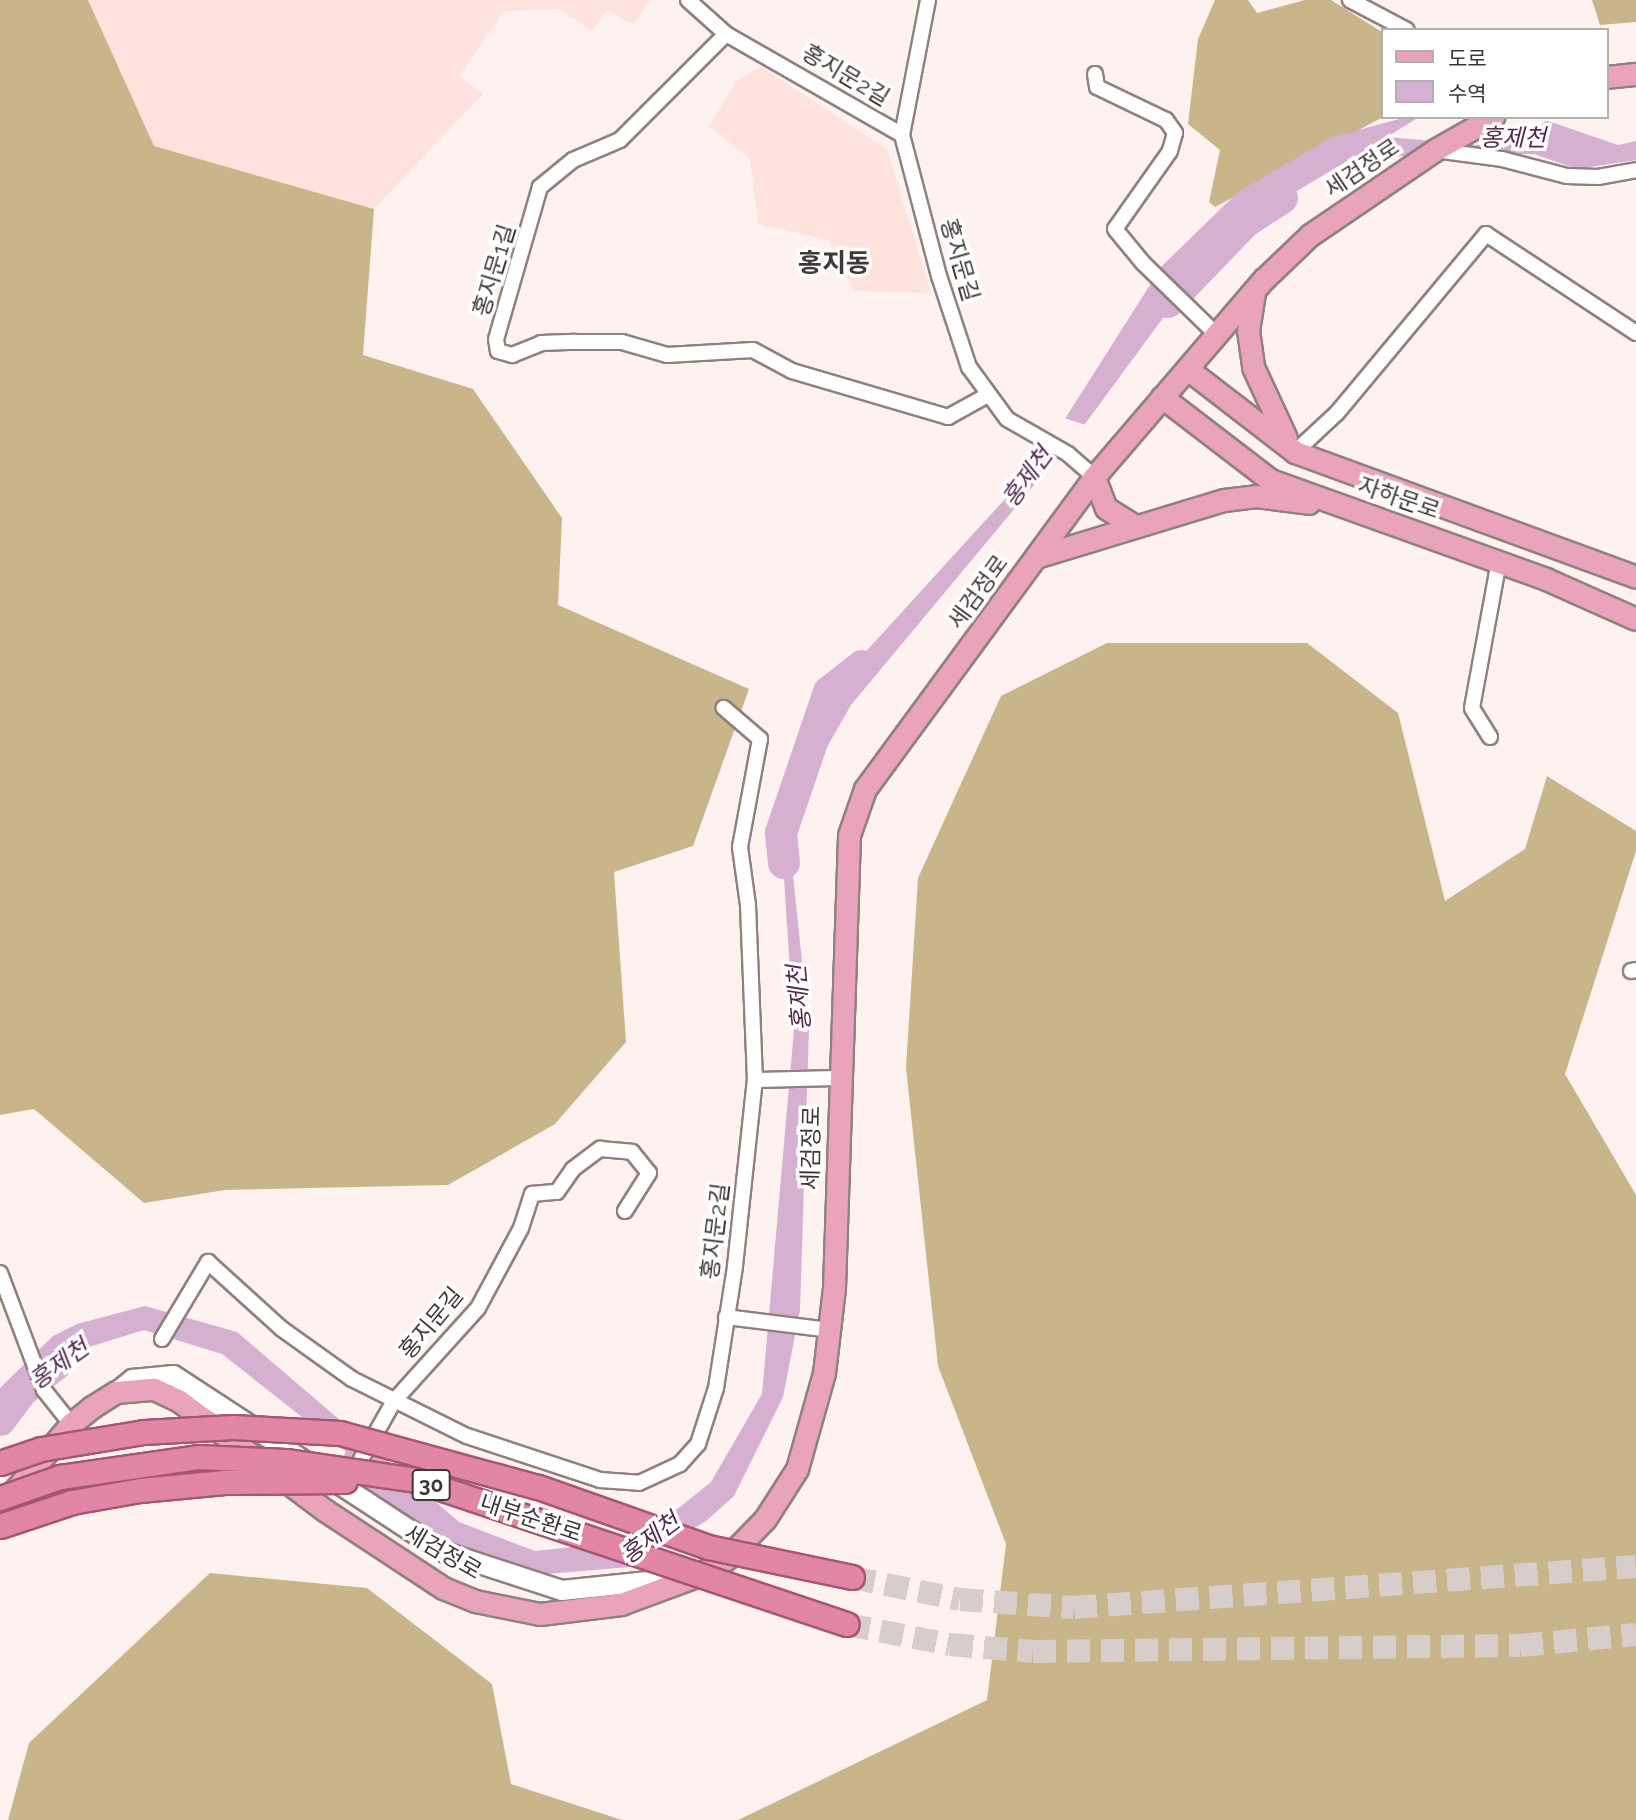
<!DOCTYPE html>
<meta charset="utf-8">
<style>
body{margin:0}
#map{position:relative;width:1636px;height:1820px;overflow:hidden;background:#fdf2f0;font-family:Raleway,"Noto Sans KR",sans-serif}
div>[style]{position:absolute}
.built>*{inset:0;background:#fde2de}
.forest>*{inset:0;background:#c9b58a}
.water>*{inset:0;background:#d6b0d1}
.pier>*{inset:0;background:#fdf2f0}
.river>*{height:32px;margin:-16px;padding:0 16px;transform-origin:16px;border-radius:16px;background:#d6b0d1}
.trunk-tunnel>*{height:23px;margin-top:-11.5px;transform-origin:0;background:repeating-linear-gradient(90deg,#d7cdcb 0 23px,transparent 0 34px)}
.roads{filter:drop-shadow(2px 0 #91817e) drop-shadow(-2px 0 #91817e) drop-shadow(0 2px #91817e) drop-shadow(0 -2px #91817e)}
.minor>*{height:14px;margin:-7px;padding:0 7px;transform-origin:7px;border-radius:7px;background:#fff}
.secondary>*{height:19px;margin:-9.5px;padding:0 9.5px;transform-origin:9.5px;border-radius:9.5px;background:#fff}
.primary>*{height:21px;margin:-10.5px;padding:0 10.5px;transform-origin:10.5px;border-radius:10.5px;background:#e9a4bc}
.bridges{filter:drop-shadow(2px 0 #a45771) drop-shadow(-2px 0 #a45771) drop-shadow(0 2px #a45771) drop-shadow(0 -2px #a45771)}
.trunk-bridge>*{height:23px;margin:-11.5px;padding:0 11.5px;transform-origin:11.5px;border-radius:11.5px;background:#e286a6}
span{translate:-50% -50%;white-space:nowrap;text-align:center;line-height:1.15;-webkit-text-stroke:7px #fff;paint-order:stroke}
.shield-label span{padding:2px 5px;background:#fff;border:2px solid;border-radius:5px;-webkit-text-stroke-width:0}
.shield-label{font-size:21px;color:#3f3837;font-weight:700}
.street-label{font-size:23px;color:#3f3837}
.water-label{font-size:24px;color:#552751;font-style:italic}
.quarter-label{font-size:26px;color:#3f3837;font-weight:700}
.legend{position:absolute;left:1381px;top:28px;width:228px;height:91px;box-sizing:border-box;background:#fff;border:2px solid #b2afaf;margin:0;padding:9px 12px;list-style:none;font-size:21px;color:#3f3837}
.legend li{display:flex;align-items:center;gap:14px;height:35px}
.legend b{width:35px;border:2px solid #b2afaf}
</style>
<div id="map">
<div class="built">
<i style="clip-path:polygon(88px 0,651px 0,633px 24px,607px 10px,592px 31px,560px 9px,504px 11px,459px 76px,483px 94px,374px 209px,154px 146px)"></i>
<i style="clip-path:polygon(760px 66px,887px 149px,931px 293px,854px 291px,829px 240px,758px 224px,750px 159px,709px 126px,736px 82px)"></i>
</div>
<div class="forest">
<i style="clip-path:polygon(0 0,88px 0,154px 146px,374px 209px,363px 355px,473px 389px,562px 518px,558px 605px,749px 689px,693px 846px,614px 872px,626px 1042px,555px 1124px,448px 1185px,225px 1190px,144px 1203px,34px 1109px,0 1115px)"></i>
<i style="clip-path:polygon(1215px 0,1248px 0,1257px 13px,1305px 0,1331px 0,1382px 32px,1383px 117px,1215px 207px,1209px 202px,1220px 150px,1188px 124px,1198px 39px)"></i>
<i style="clip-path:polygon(1592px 0,1636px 0,1636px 22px,1600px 25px)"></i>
<i style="clip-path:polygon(1107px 643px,1307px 643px,1398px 713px,1445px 901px,1525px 849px,1547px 776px,1636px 831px,1636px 851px,1565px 1074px,1636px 1195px,1636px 1820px,738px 1820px,987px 1700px,1006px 1544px,938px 1366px,906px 1068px,918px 878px,1001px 696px)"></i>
<i style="clip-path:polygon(210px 1573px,367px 1588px,492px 1684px,511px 1784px,622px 1820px,8px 1820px,29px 1743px)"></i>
</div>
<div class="water">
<i style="clip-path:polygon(1407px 117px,1548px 121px,1618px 145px,1636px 141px,1636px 160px,1577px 169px,1534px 154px,1354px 157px,1245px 222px,1188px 284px,1085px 424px,851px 705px,807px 782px,789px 837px,809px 1028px,800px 1310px,783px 1397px,734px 1496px,706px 1521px,629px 1567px,535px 1575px,449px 1542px,364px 1466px,222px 1354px,144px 1330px,89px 1347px,23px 1390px,0 1420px,0 1388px,53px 1336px,77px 1324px,145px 1306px,237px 1332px,459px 1522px,535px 1551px,621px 1542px,680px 1507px,711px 1482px,762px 1394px,794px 1030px,781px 833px,829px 692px,1035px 466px,1162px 266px,1238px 192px,1332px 137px)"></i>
</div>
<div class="pier">
<i style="clip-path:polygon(1419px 117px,1543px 117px,1551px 118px,1501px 147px,1387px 137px)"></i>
<i style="clip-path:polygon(1061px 417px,1089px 426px,1049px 472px,1034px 460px)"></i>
</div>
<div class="river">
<i style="left:1168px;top:302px;width:111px;rotate:-46.1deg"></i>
<i style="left:1245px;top:222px;width:44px;rotate:-33deg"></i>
<i style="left:784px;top:863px;width:30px;rotate:-96deg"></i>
<i style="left:781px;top:833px;width:149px;rotate:-71.2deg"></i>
<i style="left:829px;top:692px;width:42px;rotate:-38.2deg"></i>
<i style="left:0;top:1420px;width:38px;rotate:-53deg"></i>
<i style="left:23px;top:1390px;width:41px;rotate:-38deg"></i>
<i style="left:359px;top:1461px;width:121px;rotate:42deg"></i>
<i style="left:449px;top:1542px;width:34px;rotate:19deg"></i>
</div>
<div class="trunk-tunnel">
<i style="left:852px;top:1577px;width:110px;rotate:11.5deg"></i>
<i style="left:960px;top:1599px;width:114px;rotate:4deg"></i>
<i style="left:1074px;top:1607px;width:563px;rotate:-4.17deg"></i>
<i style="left:847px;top:1624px;width:105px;rotate:11deg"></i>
<i style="left:950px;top:1644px;width:83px;rotate:4.8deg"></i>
<i style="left:1033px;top:1651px;width:487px;rotate:-0.7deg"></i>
<i style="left:1520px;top:1645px;width:117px;rotate:-5.4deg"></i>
</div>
<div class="roads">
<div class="minor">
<i style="left:688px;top:0;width:51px;rotate:41.8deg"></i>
<i style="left:726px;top:34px;width:203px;rotate:29.8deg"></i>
<i style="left:928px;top:0;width:137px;rotate:100.9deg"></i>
<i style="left:902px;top:135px;width:146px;rotate:75.3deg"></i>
<i style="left:939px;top:276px;width:96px;rotate:71.8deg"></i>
<i style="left:969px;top:367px;width:64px;rotate:53.8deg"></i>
<i style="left:1007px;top:419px;width:70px;rotate:29.8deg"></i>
<i style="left:1068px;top:454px;width:35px;rotate:41deg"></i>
<i style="left:1350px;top:0;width:64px;rotate:27.8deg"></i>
<i style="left:726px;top:34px;width:150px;rotate:135deg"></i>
<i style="left:620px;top:140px;width:51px;rotate:156.9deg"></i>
<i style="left:573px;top:160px;width:43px;rotate:140.7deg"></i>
<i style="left:540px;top:187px;width:158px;rotate:106.1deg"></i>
<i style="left:496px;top:339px;width:12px;rotate:81deg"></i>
<i style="left:498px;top:351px;width:15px;rotate:16deg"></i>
<i style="left:512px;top:355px;width:31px;rotate:-22deg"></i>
<i style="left:541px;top:343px;width:34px;rotate:-2deg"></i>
<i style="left:575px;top:342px;width:47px"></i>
<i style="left:622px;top:342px;width:47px;rotate:16.1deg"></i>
<i style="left:667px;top:355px;width:86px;rotate:-3.3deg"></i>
<i style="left:753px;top:350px;width:44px;rotate:28.3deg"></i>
<i style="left:792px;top:371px;width:163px;rotate:16.4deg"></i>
<i style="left:948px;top:417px;width:43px;rotate:-28.9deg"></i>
<i style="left:1095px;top:74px;width:13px;rotate:81deg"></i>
<i style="left:1097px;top:87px;width:76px;rotate:25.6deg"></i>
<i style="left:1166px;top:120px;width:16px;rotate:55deg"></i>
<i style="left:1175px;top:133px;width:19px;rotate:106deg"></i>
<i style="left:1170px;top:151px;width:95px;rotate:125.2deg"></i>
<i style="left:1115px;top:229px;width:44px;rotate:50.5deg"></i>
<i style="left:1143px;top:263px;width:105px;rotate:44.2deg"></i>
<i style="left:1435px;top:150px;width:68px;rotate:7.7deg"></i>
<i style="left:1502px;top:159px;width:67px;rotate:14.7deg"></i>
<i style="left:1567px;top:176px;width:31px;rotate:2deg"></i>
<i style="left:1598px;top:177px;width:39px;rotate:-10deg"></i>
<i style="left:1295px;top:452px;width:57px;rotate:-42.9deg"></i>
<i style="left:1337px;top:413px;width:233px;rotate:-50.2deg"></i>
<i style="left:1486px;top:234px;width:180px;rotate:33.4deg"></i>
<i style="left:1490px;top:737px;width:34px;rotate:-122deg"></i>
<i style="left:1472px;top:708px;width:149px;rotate:-79.6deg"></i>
<i style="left:1631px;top:971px;width:5px;rotate:-11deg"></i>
<i style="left:755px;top:1080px;width:83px;rotate:-1.4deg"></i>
<i style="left:0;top:1273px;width:125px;rotate:69.4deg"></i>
<i style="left:44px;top:1390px;width:43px;rotate:51.5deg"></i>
<i style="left:726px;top:1317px;width:105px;rotate:7.1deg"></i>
<i style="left:162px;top:1339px;width:90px;rotate:-59.1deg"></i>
<i style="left:208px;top:1262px;width:100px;rotate:42.2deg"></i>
<i style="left:282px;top:1329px;width:86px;rotate:35.5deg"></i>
<i style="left:352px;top:1379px;width:128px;rotate:26.4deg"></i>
<i style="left:467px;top:1436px;width:140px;rotate:18.3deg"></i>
<i style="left:600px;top:1480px;width:39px;rotate:4deg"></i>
<i style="left:639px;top:1483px;width:45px;rotate:-24.9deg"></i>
<i style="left:680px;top:1464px;width:27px;rotate:-48deg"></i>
<i style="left:698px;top:1444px;width:59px;rotate:-72.2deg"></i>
<i style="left:716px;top:1388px;width:123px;rotate:-81.1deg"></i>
<i style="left:735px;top:1266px;width:187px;rotate:-83.9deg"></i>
<i style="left:755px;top:1080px;width:175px;rotate:-92.3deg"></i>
<i style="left:748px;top:905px;width:59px;rotate:-97.9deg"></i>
<i style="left:740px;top:847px;width:110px;rotate:-79.5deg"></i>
<i style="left:760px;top:739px;width:48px;rotate:-139.3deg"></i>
<i style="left:351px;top:1477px;width:87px;rotate:-60.5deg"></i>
<i style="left:394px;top:1401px;width:125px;rotate:-47.9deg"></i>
<i style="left:478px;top:1308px;width:91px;rotate:-61.7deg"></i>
<i style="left:521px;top:1228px;width:36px;rotate:-72deg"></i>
<i style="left:532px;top:1194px;width:25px;rotate:-5deg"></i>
<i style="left:557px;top:1192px;width:28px;rotate:-55deg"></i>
<i style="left:573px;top:1169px;width:34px;rotate:-37deg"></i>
<i style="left:600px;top:1149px;width:32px;rotate:5deg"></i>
<i style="left:632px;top:1152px;width:27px;rotate:51deg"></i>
<i style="left:649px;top:1173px;width:45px;rotate:122.3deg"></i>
</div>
<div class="secondary">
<i style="left:116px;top:1392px;width:21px;rotate:-39deg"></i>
<i style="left:132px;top:1379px;width:41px;rotate:-5.6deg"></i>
<i style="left:173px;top:1375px;width:321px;rotate:33.2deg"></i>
<i style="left:442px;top:1551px;width:125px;rotate:18.1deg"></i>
<i style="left:561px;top:1590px;width:126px;rotate:-5.9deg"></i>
</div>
<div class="primary">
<i style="left:1606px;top:77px;width:30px;rotate:-6deg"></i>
<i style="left:1254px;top:293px;width:37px;rotate:99deg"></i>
<i style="left:1248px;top:330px;width:37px;rotate:82deg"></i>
<i style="left:1253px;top:367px;width:78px;rotate:65.1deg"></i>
<i style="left:1190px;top:371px;width:133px;rotate:37.6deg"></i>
<i style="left:1295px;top:452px;width:363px;rotate:20.1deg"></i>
<i style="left:1162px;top:397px;width:136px;rotate:37.5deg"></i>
<i style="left:1270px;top:480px;width:293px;rotate:19.7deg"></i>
<i style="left:1546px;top:579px;width:98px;rotate:24deg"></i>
<i style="left:1094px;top:477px;width:33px;rotate:69deg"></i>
<i style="left:1106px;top:508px;width:34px;rotate:32deg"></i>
<i style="left:1036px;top:557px;width:196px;rotate:-16.9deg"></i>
<i style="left:1224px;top:500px;width:32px;rotate:-7deg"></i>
<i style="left:1256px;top:496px;width:53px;rotate:7.5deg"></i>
<i style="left:9px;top:1497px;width:96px;rotate:-49.7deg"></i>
<i style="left:71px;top:1424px;width:27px;rotate:-39deg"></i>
<i style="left:92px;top:1407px;width:28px;rotate:-32deg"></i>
<i style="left:116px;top:1392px;width:38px;rotate:-5deg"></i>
<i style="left:154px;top:1389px;width:26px;rotate:25deg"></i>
<i style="left:178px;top:1400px;width:185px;rotate:36.9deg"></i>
<i style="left:326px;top:1511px;width:140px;rotate:33.3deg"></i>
<i style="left:443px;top:1588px;width:35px;rotate:22deg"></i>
<i style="left:475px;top:1601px;width:66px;rotate:11.3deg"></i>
<i style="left:540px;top:1614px;width:82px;rotate:-7deg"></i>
<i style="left:621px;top:1604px;width:78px;rotate:-20.3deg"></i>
<i style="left:694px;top:1577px;width:37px;rotate:-29deg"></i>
<i style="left:726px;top:1559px;width:56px;rotate:-45.7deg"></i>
<i style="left:765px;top:1519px;width:59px;rotate:-57.4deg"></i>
<i style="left:797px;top:1469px;width:100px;rotate:-74.3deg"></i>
<i style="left:824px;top:1373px;width:86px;rotate:-83.3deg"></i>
<i style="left:834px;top:1288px;width:453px;rotate:-88.1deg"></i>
<i style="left:849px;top:835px;width:49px;rotate:-70.8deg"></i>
<i style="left:865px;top:789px;width:387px;rotate:-53.7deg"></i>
<i style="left:1094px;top:477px;width:261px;rotate:-49.4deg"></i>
<i style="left:1264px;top:279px;width:64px;rotate:-43.7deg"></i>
<i style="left:1310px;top:235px;width:151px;rotate:-34.2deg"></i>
<i style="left:1435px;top:150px;width:67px;rotate:-29.6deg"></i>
</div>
</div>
<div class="bridges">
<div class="trunk-bridge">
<i style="left:0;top:1463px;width:43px;rotate:-18.9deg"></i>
<i style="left:41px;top:1449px;width:104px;rotate:-9.4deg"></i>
<i style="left:144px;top:1432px;width:89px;rotate:-3.2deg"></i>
<i style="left:233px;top:1427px;width:107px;rotate:3.2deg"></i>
<i style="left:340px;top:1433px;width:205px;rotate:15.3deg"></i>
<i style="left:538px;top:1487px;width:180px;rotate:19.4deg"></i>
<i style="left:708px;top:1547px;width:147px;rotate:11.8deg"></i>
<i style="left:0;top:1498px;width:64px;rotate:-19.3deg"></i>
<i style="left:60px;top:1477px;width:139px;rotate:-8.2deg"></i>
<i style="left:198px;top:1457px;width:88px;rotate:2.6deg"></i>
<i style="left:286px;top:1461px;width:131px;rotate:8.3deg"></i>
<i style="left:416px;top:1480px;width:454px;rotate:18.5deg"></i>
<i style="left:0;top:1526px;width:76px;rotate:-18.4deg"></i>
<i style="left:72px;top:1502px;width:69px;rotate:-10deg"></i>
<i style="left:140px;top:1490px;width:85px;rotate:-5.4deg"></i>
<i style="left:225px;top:1482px;width:120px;rotate:-0.5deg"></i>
</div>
</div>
<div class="shield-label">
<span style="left:431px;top:1485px">30</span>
</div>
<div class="street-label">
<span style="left:846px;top:75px;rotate:31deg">홍지문2길</span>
<span style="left:1362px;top:168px;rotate:-34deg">세검정로</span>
<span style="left:960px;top:260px;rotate:74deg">홍지문길</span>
<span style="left:494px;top:270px;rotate:-73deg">홍지문1길</span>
<span style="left:1399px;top:498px;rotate:19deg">자하문로</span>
<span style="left:978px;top:592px;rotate:-54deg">세검정로</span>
<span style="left:811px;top:1148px;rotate:-89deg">세검정로</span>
<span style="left:715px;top:1231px;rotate:-83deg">홍지문2길</span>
<span style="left:431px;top:1323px;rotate:-50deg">홍지문길</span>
<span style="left:531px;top:1518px;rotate:18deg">내부순환로</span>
<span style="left:443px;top:1552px;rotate:30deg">세검정로</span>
</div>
<div class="water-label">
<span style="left:1513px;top:138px">홍제천</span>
<span style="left:1027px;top:477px;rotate:-54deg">홍제천</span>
<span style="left:799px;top:998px;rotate:-95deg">홍제천</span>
<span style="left:59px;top:1364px;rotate:-36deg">홍제천</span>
<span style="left:650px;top:1538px;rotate:-37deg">홍제천</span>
</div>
<div class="quarter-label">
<span style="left:834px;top:264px">홍지동</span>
</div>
<ul class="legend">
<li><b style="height:9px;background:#e9a4bc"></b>도로</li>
<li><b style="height:19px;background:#d6b0d1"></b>수역</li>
</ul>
</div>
